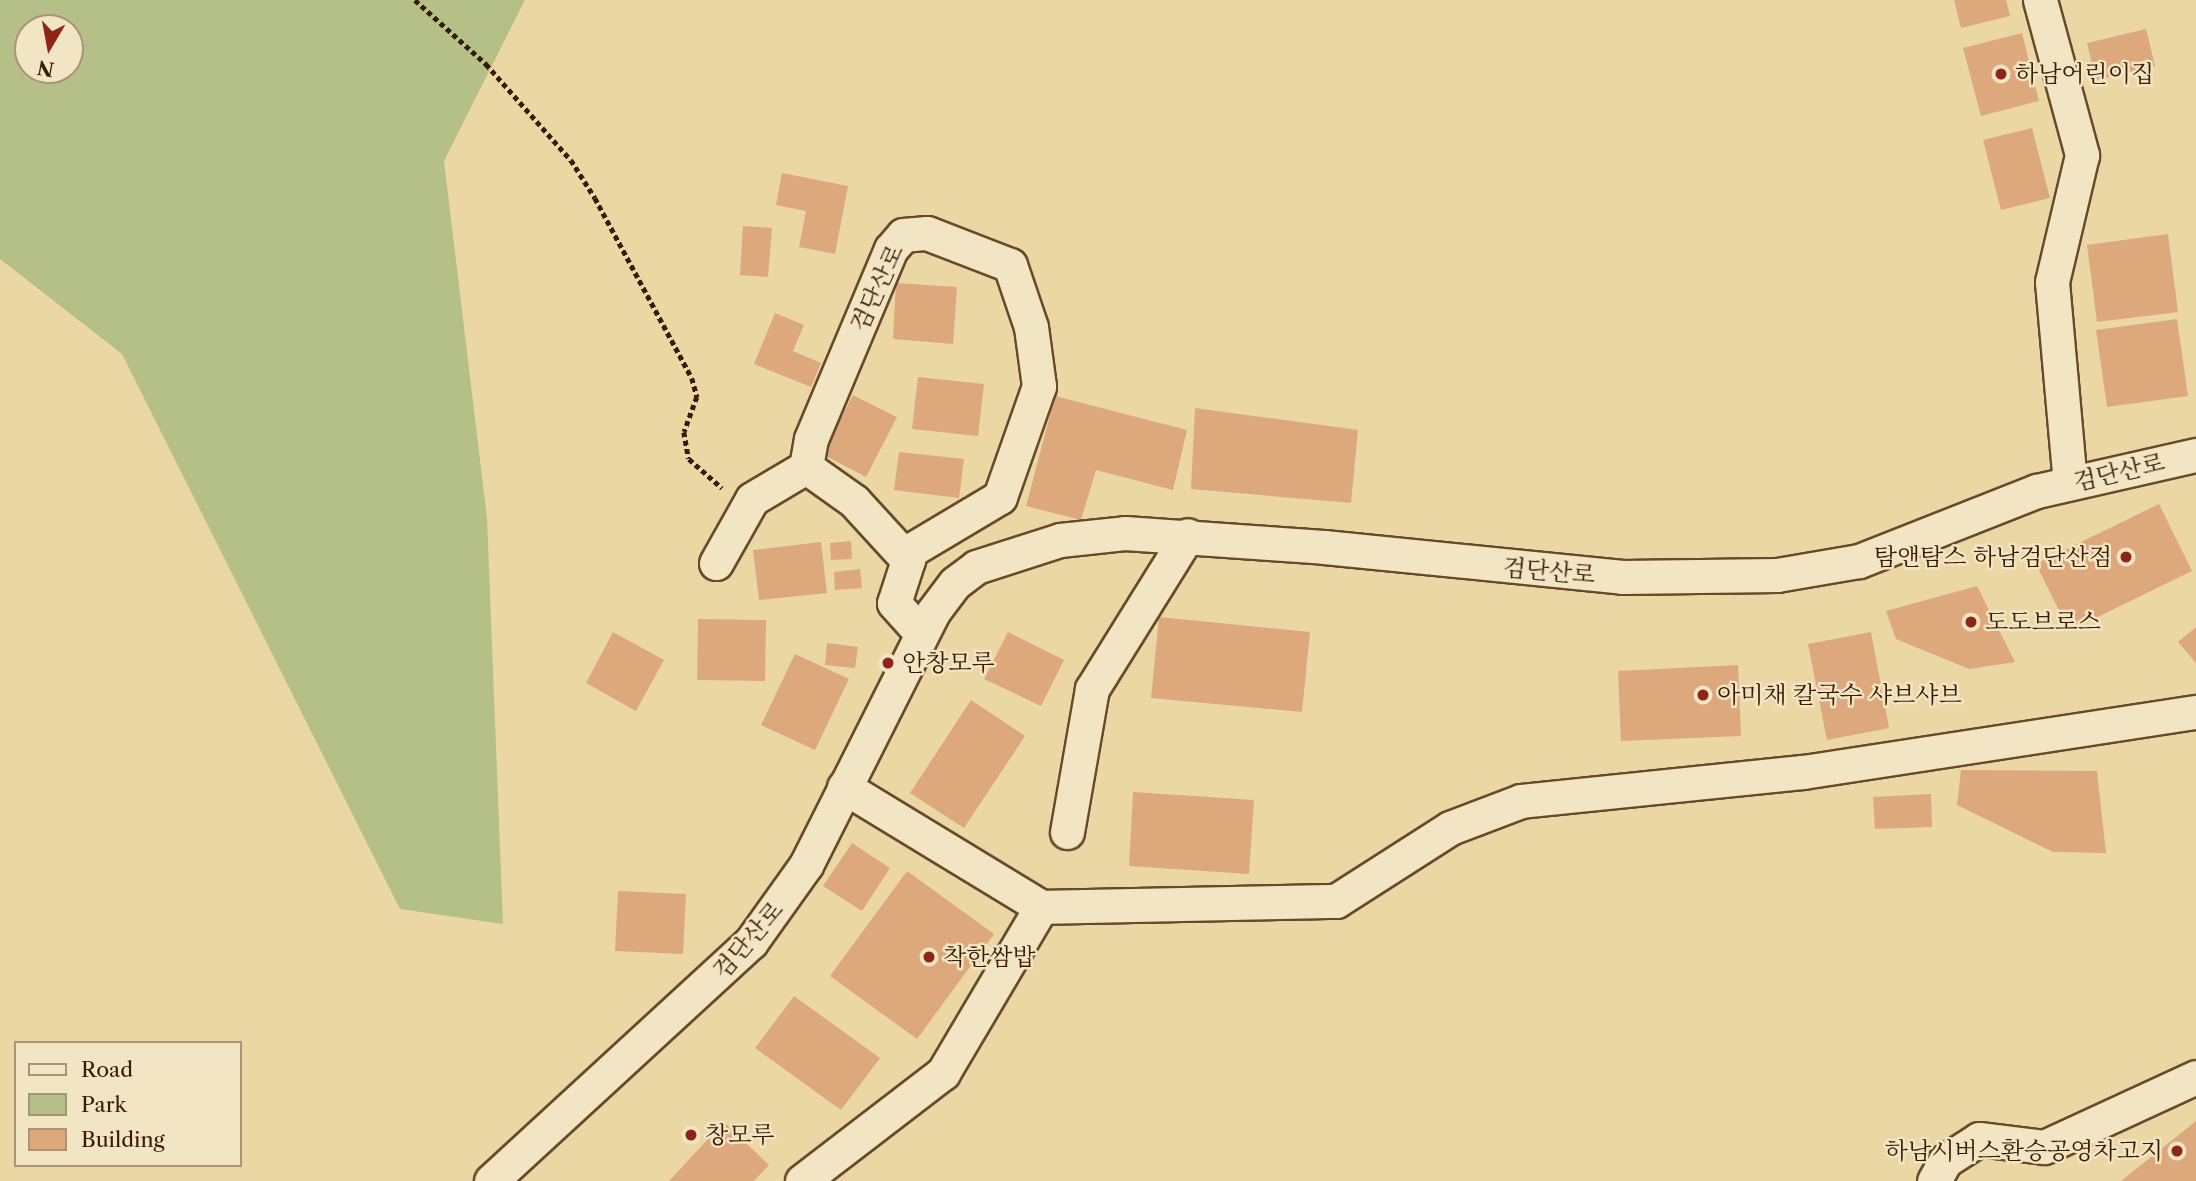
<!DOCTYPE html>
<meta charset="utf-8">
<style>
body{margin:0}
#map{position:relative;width:2196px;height:1181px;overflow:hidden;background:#ebd7a4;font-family:"Libre Caslon Text","Noto Serif KR",serif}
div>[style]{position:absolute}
.green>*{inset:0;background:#b5bf88}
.building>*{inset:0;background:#dda87c}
.path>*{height:4.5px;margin-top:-2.25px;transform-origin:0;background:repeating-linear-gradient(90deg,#391b02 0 5px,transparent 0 8.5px)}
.roads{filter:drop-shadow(2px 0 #664a2a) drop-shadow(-2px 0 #664a2a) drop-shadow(0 2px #664a2a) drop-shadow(0 -2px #664a2a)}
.minor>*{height:33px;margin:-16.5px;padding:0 16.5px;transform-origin:16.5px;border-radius:16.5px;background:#f2e5c4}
.dots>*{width:19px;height:19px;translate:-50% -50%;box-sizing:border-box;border:4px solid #f2e5c4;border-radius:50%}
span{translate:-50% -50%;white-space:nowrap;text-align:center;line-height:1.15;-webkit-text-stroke:5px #f2e5c4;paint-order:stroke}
.poi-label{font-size:24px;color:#391b02}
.left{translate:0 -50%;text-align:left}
.right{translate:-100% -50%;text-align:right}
.street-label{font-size:24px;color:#391b02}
.legend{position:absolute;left:14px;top:1041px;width:228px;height:126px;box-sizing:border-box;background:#f2e5c4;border:2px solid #a89476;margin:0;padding:9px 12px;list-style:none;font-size:21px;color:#391b02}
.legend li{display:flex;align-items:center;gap:14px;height:35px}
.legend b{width:35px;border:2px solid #a89476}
.north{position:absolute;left:14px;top:14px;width:70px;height:70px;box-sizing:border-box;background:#f2e5c4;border:2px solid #a89476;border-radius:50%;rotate:190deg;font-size:19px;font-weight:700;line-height:28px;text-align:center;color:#391b02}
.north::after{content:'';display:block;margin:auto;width:24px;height:32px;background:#8f2418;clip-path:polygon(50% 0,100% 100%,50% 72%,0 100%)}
</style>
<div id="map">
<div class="green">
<i style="clip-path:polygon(evenodd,0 0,525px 0,444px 161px,487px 518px,503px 924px,400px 909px,122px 354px,0 259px,0 0,28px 28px,70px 28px,70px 70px,28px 70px,28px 28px)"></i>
</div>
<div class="building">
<i style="clip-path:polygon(1954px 0,2006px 0,2010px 16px,1961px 28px)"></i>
<i style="clip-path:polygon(2146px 29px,2155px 66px,2096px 80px,2087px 43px)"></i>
<i style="clip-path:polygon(2022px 33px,2039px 101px,1981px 116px,1963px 48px)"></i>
<i style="clip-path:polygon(2032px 128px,2050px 198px,2001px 210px,1983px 140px)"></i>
<i style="clip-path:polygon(782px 173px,848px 186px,835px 254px,799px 247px,806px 211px,776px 205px)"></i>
<i style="clip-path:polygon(743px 226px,772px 228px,768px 277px,740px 275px)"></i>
<i style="clip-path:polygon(2168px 234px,2178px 312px,2097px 322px,2087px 245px)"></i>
<i style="clip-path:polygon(896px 283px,957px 287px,953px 344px,893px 339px)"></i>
<i style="clip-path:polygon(775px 313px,804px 325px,793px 351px,821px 363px,811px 387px,754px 364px)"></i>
<i style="clip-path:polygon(2177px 319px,2188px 396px,2107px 407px,2096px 330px)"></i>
<i style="clip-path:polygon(918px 377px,984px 384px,978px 436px,912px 429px)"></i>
<i style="clip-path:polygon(853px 395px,897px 417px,866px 477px,822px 454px)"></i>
<i style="clip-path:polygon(1055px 396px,1187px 430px,1173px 490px,1096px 470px,1081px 520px,1026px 506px)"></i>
<i style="clip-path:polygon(1195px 408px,1358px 430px,1351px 503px,1191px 489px)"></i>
<i style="clip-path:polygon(899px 452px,964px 459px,959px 498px,894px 490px)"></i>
<i style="clip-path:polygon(2159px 504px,2192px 571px,2069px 631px,2036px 564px)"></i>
<i style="clip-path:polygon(851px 541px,852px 559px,831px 560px,830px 543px)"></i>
<i style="clip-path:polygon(821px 542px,827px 593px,759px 600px,753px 550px)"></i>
<i style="clip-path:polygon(860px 569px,862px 588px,835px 590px,834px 572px)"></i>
<i style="clip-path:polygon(1977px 586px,2015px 662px,1969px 669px,1896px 639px,1886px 611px)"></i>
<i style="clip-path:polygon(1159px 617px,1310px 632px,1302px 712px,1151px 698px)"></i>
<i style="clip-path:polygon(698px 619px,766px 620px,765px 681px,697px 680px)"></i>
<i style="clip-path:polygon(2196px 627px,2196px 663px,2178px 642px)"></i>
<i style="clip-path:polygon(613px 632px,664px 660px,636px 711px,586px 683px)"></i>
<i style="clip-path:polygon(1008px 632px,1064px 660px,1041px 706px,984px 679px)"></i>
<i style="clip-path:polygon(1871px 632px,1889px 728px,1827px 740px,1808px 644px)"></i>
<i style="clip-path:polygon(827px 643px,858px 647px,855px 668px,825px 665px)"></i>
<i style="clip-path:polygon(795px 654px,849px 679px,815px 750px,761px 725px)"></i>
<i style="clip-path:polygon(1738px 665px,1741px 736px,1621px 741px,1618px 671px)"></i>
<i style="clip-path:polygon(971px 700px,1025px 736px,964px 828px,910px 793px)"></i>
<i style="clip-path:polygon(1961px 770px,2097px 771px,2106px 853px,2053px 852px,1957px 805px)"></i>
<i style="clip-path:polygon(1133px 792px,1254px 800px,1249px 874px,1129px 866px)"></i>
<i style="clip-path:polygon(1931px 794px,1932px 827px,1875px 829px,1873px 797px)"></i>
<i style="clip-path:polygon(852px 843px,890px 868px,862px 911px,823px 886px)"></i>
<i style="clip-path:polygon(907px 871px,994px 934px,917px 1039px,830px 976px)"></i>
<i style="clip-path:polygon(618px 891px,686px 894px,683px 954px,615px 951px)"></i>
<i style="clip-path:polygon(794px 996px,880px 1058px,841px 1110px,755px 1048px)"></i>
<i style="clip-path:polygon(2196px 1121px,2196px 1181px,2121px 1181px)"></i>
<i style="clip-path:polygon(724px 1122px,769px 1165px,754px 1181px,669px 1181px)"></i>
</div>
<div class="path">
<i style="left:415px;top:0;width:96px;rotate:42deg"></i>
<i style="left:486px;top:64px;width:128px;rotate:48.5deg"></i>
<i style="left:571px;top:160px;width:45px;rotate:57.7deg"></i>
<i style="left:595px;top:198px;width:204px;rotate:61.7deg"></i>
<i style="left:692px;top:378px;width:20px;rotate:75deg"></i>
<i style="left:697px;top:397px;width:37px;rotate:110deg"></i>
<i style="left:684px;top:432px;width:27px;rotate:80deg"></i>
<i style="left:689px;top:459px;width:44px;rotate:41.3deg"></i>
</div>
<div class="roads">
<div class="minor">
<i style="left:2040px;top:0;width:161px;rotate:74.8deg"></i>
<i style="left:2082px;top:155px;width:130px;rotate:103.3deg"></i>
<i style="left:2052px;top:282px;width:202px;rotate:84.9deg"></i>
<i style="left:908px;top:560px;width:80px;rotate:-132.5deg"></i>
<i style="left:854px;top:501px;width:59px;rotate:-144.7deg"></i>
<i style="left:806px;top:467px;width:28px;rotate:-80deg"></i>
<i style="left:811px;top:439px;width:206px;rotate:-67.2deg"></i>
<i style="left:891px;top:249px;width:18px;rotate:-49deg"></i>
<i style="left:903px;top:235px;width:24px;rotate:-5deg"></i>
<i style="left:927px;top:233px;width:89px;rotate:21.1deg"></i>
<i style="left:1010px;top:265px;width:65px;rotate:71.3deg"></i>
<i style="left:1031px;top:327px;width:60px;rotate:82.3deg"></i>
<i style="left:1039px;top:386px;width:118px;rotate:109.4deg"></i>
<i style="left:1000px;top:497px;width:104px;rotate:149.2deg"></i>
<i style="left:911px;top:550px;width:10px;rotate:107deg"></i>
<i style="left:908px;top:560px;width:45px;rotate:108deg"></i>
<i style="left:894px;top:603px;width:40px;rotate:48deg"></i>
<i style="left:716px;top:563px;width:73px;rotate:-60.6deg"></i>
<i style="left:752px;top:499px;width:63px;rotate:-30.7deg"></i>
<i style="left:844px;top:787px;width:231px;rotate:31.3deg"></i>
<i style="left:1041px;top:907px;width:295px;rotate:-1.2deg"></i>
<i style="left:1336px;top:901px;width:135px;rotate:-32.6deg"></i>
<i style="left:1450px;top:828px;width:76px;rotate:-20.8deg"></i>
<i style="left:1521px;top:801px;width:283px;rotate:-5.9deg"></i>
<i style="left:1803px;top:772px;width:398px;rotate:-8.7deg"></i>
<i style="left:1067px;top:832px;width:145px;rotate:-80.1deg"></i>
<i style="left:1092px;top:689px;width:181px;rotate:-58.1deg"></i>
<i style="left:491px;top:1181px;width:353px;rotate:-42.6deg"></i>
<i style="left:751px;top:942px;width:95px;rotate:-54.5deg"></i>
<i style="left:806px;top:865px;width:283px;rotate:-63.3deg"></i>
<i style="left:933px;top:612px;width:36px;rotate:-53deg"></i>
<i style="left:955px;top:583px;width:26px;rotate:-37deg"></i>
<i style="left:976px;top:567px;width:88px;rotate:-17.8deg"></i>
<i style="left:1060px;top:540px;width:65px;rotate:-6.1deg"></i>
<i style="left:1125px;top:533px;width:199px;rotate:4deg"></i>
<i style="left:1324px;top:547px;width:300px;rotate:5.7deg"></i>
<i style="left:1622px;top:577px;width:155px;rotate:-0.7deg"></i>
<i style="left:1777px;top:575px;width:83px;rotate:-9.7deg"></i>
<i style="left:1859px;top:561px;width:191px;rotate:-21.5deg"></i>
<i style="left:2037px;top:491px;width:163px;rotate:-12.8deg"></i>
<i style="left:802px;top:1181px;width:178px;rotate:-37.5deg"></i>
<i style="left:943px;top:1073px;width:193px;rotate:-59.4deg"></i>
<i style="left:1934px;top:1181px;width:23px;rotate:-61deg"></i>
<i style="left:1945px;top:1161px;width:40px;rotate:-32.9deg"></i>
<i style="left:1979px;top:1139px;width:65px;rotate:7deg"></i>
<i style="left:2044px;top:1147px;width:167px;rotate:-24.7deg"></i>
</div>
</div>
<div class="dots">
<i style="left:2001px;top:74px;background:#8f2418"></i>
<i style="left:2126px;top:557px;background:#8f2418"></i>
<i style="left:1971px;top:622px;background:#8f2418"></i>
<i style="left:888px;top:663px;background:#8f2418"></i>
<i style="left:1703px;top:695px;background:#8f2418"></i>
<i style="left:929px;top:957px;background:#8f2418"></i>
<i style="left:691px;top:1135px;background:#8f2418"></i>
<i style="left:2177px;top:1151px;background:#8f2418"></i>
</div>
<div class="poi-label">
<span class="left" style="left:2015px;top:74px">하남어린이집</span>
<span class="right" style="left:2112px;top:557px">탐앤탐스 하남검단산점</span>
<span class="left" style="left:1985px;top:622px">도도브로스</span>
<span class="left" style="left:902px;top:663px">안창모루</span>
<span class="left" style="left:1717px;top:695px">아미채 칼국수 샤브샤브</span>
<span class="left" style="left:943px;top:957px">착한쌈밥</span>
<span class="left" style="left:705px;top:1135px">창모루</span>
<span class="right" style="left:2163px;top:1151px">하남시버스환승공영차고지</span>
</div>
<div class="street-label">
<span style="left:877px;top:288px;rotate:-65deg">검단산로</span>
<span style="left:2119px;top:472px;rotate:-13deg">검단산로</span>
<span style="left:1549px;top:571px;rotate:5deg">검단산로</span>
<span style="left:748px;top:940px;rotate:-49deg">검단산로</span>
</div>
<ul class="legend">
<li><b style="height:9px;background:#f2e5c4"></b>Road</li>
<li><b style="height:19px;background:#b5bf88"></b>Park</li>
<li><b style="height:19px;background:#dda87c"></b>Building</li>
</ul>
<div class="north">N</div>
</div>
